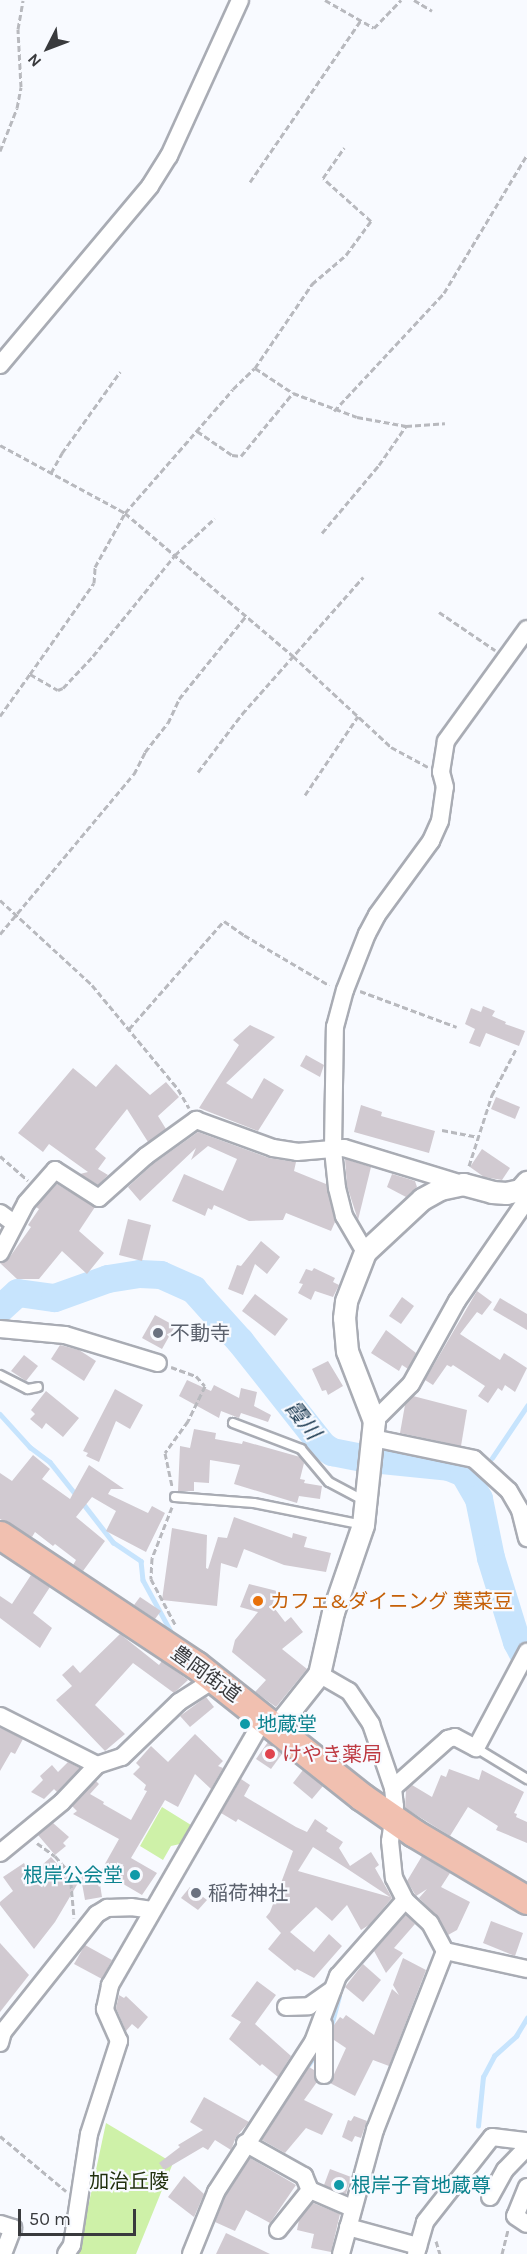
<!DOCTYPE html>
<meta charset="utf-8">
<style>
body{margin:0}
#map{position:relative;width:527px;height:2254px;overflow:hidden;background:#f8faff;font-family:Karla,"Noto Sans JP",sans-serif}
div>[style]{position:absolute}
.green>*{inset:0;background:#cef1a8}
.stream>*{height:4.5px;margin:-2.25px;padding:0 2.25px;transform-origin:2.25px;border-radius:2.25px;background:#c7e4fd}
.river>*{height:28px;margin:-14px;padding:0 14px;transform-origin:14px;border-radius:14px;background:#c7e4fd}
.building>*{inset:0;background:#d1cad1}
.path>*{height:3px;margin-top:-1.5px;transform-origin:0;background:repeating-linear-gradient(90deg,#b8b9be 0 6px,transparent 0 9px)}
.roads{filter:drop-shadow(2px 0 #a9acb4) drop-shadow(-2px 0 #a9acb4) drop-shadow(0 2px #a9acb4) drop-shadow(0 -2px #a9acb4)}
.service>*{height:8px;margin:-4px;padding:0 4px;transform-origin:4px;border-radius:4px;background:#fff}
.minor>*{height:16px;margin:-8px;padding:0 8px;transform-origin:8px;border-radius:8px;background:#fff}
.tertiary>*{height:21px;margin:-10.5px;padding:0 10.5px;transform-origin:10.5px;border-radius:10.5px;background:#fff}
.primary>*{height:27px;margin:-13.5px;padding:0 13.5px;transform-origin:13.5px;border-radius:13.5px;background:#f1c0b0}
.dots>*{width:16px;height:16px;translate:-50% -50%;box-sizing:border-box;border:3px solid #f8faff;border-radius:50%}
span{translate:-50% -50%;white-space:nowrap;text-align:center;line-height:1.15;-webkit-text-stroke:4.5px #f8faff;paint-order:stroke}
.worship-label{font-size:20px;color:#5b616d}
.left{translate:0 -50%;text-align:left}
.food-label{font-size:20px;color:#c56008}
.street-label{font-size:20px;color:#393a3d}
.culture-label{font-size:20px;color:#0d838f}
.right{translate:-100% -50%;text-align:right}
.health-label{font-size:20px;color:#be3a42}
.park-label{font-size:20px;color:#202f0d}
.water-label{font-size:21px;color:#0f2f47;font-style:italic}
.north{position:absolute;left:18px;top:18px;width:60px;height:60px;-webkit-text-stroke:4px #f8faff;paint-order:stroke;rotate:228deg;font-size:16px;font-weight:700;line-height:24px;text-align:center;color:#393a3d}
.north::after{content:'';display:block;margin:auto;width:21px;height:27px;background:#393a3d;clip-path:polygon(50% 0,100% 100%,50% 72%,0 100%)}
.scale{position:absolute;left:18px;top:2209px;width:118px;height:27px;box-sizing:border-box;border:3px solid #393a3d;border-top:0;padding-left:8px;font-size:18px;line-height:21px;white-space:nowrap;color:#393a3d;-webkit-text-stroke:4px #f8faff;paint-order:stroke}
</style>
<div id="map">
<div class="green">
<i style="clip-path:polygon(162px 1807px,191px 1825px,180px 1844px,171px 1846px,163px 1860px,140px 1846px)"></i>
<i style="clip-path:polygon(106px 2123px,173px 2163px,136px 2254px,78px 2254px)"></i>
</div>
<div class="stream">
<i style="left:0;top:1414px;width:45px;rotate:47.7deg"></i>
<i style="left:30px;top:1447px;width:25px;rotate:37deg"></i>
<i style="left:50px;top:1462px;width:43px;rotate:51.5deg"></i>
<i style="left:492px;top:1458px;width:63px;rotate:-56.1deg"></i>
<i style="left:473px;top:1486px;width:7px;rotate:-56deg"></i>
<i style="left:82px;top:1502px;width:51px;rotate:52.2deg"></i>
<i style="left:113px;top:1542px;width:34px;rotate:34deg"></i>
<i style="left:141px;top:1561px;width:19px;rotate:84deg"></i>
<i style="left:143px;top:1580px;width:65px;rotate:61.5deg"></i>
<i style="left:331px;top:2026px;width:31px;rotate:-75deg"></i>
<i style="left:307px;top:2067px;width:22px;rotate:-56deg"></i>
<i style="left:478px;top:2126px;width:49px;rotate:-84.2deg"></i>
<i style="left:483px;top:2077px;width:24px;rotate:-62deg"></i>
<i style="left:494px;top:2056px;width:30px;rotate:-42deg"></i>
<i style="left:516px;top:2036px;width:21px;rotate:-59deg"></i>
<i style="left:219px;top:2206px;width:19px;rotate:-65deg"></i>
</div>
<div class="river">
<i style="left:0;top:1309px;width:24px;rotate:-42deg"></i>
<i style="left:18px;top:1293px;width:37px;rotate:8deg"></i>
<i style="left:55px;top:1298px;width:56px;rotate:-19.7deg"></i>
<i style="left:108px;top:1279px;width:32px;rotate:-9deg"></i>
<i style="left:140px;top:1274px;width:21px;rotate:3deg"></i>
<i style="left:161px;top:1275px;width:36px;rotate:24deg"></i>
<i style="left:194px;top:1290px;width:69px;rotate:48deg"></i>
<i style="left:240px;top:1341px;width:134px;rotate:51.7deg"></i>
<i style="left:323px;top:1446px;width:11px;rotate:34deg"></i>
<i style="left:332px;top:1452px;width:31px;rotate:11deg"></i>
<i style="left:362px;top:1458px;width:87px;rotate:5.9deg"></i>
<i style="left:449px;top:1467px;width:16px;rotate:22deg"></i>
<i style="left:464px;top:1473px;width:30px;rotate:60deg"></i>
<i style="left:479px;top:1499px;width:60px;rotate:78.5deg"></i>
<i style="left:491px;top:1558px;width:88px;rotate:72.8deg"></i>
<i style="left:517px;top:1642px;width:21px;rotate:62deg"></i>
</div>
<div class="building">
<i style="clip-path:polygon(483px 1006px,495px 1011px,492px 1016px,506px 1022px,505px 1024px,525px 1031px,519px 1046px,486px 1033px,480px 1047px,469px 1043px,475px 1029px,465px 1024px,471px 1008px,481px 1012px)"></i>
<i style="clip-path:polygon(250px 1025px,275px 1037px,226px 1083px,252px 1099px,264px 1078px,284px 1090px,258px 1131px,199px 1108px,239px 1045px,233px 1040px)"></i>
<i style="clip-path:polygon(306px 1055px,324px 1065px,320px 1077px,300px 1066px)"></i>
<i style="clip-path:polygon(116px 1064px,150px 1095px,166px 1082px,179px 1097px,158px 1116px,166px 1129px,148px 1142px,127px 1109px,95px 1149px,106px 1158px,98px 1169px,108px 1175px,98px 1185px,80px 1174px,88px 1172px,49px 1144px,43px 1152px,18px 1133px,73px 1068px,96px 1087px)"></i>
<i style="clip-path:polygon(496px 1097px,520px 1107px,515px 1119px,491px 1109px)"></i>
<i style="clip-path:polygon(361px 1105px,382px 1112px,381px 1116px,435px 1131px,429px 1153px,354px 1132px)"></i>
<i style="clip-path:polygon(198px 1132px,269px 1158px,296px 1162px,294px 1171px,326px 1184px,335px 1222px,331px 1231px,286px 1213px,283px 1220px,249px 1221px,214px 1205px,212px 1210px,208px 1208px,205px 1216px,172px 1201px,184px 1174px,223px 1191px,237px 1159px,208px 1146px,191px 1160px,196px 1148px,140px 1201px,128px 1187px,153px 1164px)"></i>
<i style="clip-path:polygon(482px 1149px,510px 1168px,502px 1180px,484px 1177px,470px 1167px)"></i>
<i style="clip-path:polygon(345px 1159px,371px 1167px,358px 1220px,347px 1186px)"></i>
<i style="clip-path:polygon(392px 1174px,415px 1181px,417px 1187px,406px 1197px,387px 1187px)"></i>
<i style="clip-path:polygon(57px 1184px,95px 1207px,79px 1231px,104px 1253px,87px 1274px,62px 1251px,39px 1279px,17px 1279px,0 1263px,9px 1258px,31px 1227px,28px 1225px,39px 1209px,36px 1207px)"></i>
<i style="clip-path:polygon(128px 1219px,151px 1225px,142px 1261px,119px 1255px)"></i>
<i style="clip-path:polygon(261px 1241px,280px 1257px,267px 1274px,255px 1264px,243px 1295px,228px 1289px,237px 1265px,241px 1266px)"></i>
<i style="clip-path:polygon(314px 1268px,335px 1278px,333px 1282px,339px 1285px,333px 1297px,315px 1291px,311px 1300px,298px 1293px,303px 1284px,299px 1283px,306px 1269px,312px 1271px)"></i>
<i style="clip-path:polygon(477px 1291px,492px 1302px,482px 1315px,477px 1312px,460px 1334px,500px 1360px,504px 1353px,527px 1368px,515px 1392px,505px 1385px,502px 1391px,498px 1388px,488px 1403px,478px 1396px,485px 1386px,453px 1365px,451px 1367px,447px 1365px,433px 1385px,425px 1380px)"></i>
<i style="clip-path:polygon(255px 1294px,288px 1319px,275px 1336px,242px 1311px)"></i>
<i style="clip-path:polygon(402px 1297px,414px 1306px,401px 1324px,389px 1316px)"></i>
<i style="clip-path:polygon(500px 1298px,527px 1314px,527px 1330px,493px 1310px)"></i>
<i style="clip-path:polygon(155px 1315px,175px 1326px,162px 1349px,142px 1338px)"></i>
<i style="clip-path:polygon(386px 1330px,416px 1353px,408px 1369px,402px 1365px,399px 1371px,371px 1353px)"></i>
<i style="clip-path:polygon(60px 1345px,79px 1350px,96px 1361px,84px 1381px,51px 1359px)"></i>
<i style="clip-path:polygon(24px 1355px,38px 1366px,26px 1381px,11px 1371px)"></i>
<i style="clip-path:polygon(328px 1361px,343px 1386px,328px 1395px,326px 1390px,322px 1391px,312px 1369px)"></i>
<i style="clip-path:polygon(187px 1380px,211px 1391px,214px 1385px,239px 1398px,241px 1388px,257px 1392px,254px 1406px,271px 1415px,268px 1422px,241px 1413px,239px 1418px,221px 1411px,219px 1418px,179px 1396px)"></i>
<i style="clip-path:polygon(115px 1389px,143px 1405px,130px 1429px,116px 1421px,99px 1462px,86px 1456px,88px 1453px,83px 1451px)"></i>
<i style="clip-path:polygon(46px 1391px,79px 1418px,63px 1437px,46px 1423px,42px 1429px,30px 1419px,35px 1414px,31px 1410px)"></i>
<i style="clip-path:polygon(413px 1396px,467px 1410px,461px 1446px,400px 1433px,405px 1405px)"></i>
<i style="clip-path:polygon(194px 1429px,216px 1433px,215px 1439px,242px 1444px,243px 1441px,300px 1457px,304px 1463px,300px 1479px,305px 1480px,304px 1483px,322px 1486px,320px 1499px,299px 1496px,297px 1503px,234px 1484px,240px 1465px,210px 1460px,209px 1483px,194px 1482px,194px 1491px,178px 1491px,180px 1446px,190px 1448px)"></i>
<i style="clip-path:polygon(33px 1455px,50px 1469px,42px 1479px,70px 1499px,89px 1465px,124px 1489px,111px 1489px,108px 1494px,148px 1513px,152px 1506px,165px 1513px,146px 1552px,106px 1531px,116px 1511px,92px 1497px,76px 1517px,105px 1541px,83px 1571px,73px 1565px,76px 1560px,55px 1544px,53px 1546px,35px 1532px,32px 1537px,0 1519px,0 1473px,12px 1481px)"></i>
<i style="clip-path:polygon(234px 1517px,292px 1538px,293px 1533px,307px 1537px,304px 1547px,331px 1553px,326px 1572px,284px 1565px,244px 1549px,237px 1568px,221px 1563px,217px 1606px,162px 1600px,172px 1528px,207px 1535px,206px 1568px,208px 1569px,218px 1537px,227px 1538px)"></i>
<i style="clip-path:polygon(31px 1575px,50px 1587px,33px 1613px,52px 1628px,40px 1648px,0 1618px,0 1596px,12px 1604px)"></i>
<i style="clip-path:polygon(249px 1584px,277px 1591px,272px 1605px,285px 1622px,291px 1617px,303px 1632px,282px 1649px,307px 1669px,276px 1707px,255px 1692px,266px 1680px,232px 1652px,235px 1640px,258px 1612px,240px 1607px)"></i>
<i style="clip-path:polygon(140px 1597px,161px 1611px,155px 1619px,134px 1605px)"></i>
<i style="clip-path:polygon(120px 1634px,159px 1665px,162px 1661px,188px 1680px,174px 1693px,133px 1663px,95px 1705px,125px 1734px,105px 1751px,56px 1700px,72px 1686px,62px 1675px,73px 1665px,80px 1673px)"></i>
<i style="clip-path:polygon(206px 1697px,214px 1707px,190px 1727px,180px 1716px)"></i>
<i style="clip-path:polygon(0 1728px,23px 1739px,15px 1754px,11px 1752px,0 1771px)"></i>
<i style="clip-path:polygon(195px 1734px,223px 1761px,218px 1766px,223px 1768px,211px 1789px,195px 1774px,178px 1807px,165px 1800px,131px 1858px,157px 1873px,142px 1895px,101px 1871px,119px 1839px,73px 1814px,77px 1811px,72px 1806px,96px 1781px,99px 1784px,90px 1794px,104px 1802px,103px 1804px,131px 1820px,147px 1791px,144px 1790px,146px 1785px,133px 1774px,140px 1767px,136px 1763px,151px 1746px,168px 1762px)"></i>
<i style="clip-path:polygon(268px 1742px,282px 1754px,271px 1769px,256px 1759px)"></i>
<i style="clip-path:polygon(68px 1762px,80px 1768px,57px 1792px,54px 1789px,44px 1799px,31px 1792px,43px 1780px,40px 1776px,52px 1765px,58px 1772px)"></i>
<i style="clip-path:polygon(449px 1769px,479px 1780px,482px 1770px,524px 1792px,514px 1813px,517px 1814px,516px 1817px,527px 1822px,527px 1843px,496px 1830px,498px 1826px,468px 1807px,450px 1836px,405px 1808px,406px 1790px,412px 1785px,432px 1797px,441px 1775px,446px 1777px)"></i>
<i style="clip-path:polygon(303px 1770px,323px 1786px,312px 1799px,293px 1783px)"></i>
<i style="clip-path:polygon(evenodd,241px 1779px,250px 1785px,244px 1796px,296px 1827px,307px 1832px,315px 1819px,328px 1828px,326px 1831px,343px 1842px,339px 1848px,350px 1866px,371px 1852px,379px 1865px,375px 1868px,392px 1898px,369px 1925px,361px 1930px,347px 1905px,332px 1921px,316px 1907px,290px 1932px,314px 1952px,329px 1934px,342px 1946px,314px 1978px,297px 1969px,295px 1971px,268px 1949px,281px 1933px,266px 1917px,270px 1912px,293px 1851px,238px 1819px,236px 1822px,221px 1813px,241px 1779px,313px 1847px,346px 1868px,390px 1897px,298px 1871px,313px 1847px)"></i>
<i style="clip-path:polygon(53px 1823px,69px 1837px,63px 1843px,66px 1846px,55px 1855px,38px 1835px)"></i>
<i style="clip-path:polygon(422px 1856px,450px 1873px,441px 1887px,470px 1902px,457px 1930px,448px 1935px,437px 1916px,419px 1898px,427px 1889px,416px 1896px,407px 1881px)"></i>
<i style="clip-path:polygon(51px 1857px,68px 1876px,98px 1872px,102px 1897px,85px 1900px,81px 1878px,55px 1922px,34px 1949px,0 1905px,0 1902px,13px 1891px,3px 1877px,24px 1863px,32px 1874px)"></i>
<i style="clip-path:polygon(190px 1887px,207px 1900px,198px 1910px,181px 1898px)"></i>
<i style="clip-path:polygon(406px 1915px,415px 1924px,394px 1948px,403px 1953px,386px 1973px,374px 1951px)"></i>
<i style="clip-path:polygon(491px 1921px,523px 1933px,515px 1956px,483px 1943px)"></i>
<i style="clip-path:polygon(0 1943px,29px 1975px,0 2012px)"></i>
<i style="clip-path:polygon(85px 1945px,112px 1960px,102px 1979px,74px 1964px)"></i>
<i style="clip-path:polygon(403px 1958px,426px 1970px,389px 2066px,373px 2060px,355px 2096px,330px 2083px,346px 2048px,334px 2040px,334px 2025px,340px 2017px,343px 2019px,346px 2015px,374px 2035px,392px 1989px,399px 1995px,393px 1985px)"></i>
<i style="clip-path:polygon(363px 1964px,381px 1980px,363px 2002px,345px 1987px)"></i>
<i style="clip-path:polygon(257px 1981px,276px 1995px,255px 2024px,291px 2056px,278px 2077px,262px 2064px,260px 2066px,229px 2039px,241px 2022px,231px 2016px)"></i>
<i style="clip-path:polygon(119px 1995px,124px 1998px,126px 1996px,148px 2017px,138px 2029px,132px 2024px,126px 2031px,116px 2008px)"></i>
<i style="clip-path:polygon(309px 2067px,314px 2070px,317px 2082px,304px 2100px,333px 2114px,322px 2135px,306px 2128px,285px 2153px,262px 2140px)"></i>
<i style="clip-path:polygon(204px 2097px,249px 2122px,236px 2137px,231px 2150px,215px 2140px,208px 2150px,203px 2147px,164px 2170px,159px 2163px,180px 2147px,178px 2145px,203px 2130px,190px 2122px)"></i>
<i style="clip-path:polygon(354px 2116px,367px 2121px,361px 2138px,355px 2136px,352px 2142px,342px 2137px,348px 2120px,351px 2121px)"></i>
<i style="clip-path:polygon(250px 2158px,296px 2185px,270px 2223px,246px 2210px,235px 2231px,215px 2222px,225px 2197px)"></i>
<i style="clip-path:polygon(330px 2169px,351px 2177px,346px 2194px,324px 2185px)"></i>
<i style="clip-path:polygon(184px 2176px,204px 2194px,194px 2217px,168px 2197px)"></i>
<i style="clip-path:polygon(313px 2203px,340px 2214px,331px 2252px,311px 2248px,314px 2234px,297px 2230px,299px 2220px)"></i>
<i style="clip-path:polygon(226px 2233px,270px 2254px,216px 2254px)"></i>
</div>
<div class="path">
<i style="left:325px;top:0;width:56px;rotate:29.7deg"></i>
<i style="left:374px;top:28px;width:39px;rotate:-46deg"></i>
<i style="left:414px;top:0;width:21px;rotate:31deg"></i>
<i style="left:0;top:151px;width:46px;rotate:-68.4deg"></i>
<i style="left:17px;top:108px;width:21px;rotate:-79deg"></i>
<i style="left:21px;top:87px;width:58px;rotate:-93deg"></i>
<i style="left:18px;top:29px;width:29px;rotate:-80deg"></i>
<i style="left:250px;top:182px;width:196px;rotate:-55.6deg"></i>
<i style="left:255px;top:368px;width:102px;rotate:-55.8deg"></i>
<i style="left:312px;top:284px;width:45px;rotate:-40.5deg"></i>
<i style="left:346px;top:255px;width:42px;rotate:-53.7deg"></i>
<i style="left:371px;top:221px;width:64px;rotate:-138.1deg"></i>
<i style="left:323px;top:178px;width:37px;rotate:-55deg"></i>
<i style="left:334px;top:411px;width:161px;rotate:-47deg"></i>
<i style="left:444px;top:293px;width:161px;rotate:-59deg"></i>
<i style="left:197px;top:431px;width:42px;rotate:34.4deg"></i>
<i style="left:232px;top:455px;width:9px;rotate:6deg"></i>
<i style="left:241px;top:456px;width:82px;rotate:-50.5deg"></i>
<i style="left:0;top:445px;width:142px;rotate:28.5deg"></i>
<i style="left:125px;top:513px;width:221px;rotate:40.4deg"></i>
<i style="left:293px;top:656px;width:134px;rotate:42.9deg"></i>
<i style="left:391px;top:747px;width:42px;rotate:28.4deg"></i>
<i style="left:51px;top:473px;width:23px;rotate:-61deg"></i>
<i style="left:62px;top:453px;width:100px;rotate:-54.4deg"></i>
<i style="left:322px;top:533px;width:89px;rotate:-50deg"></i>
<i style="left:379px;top:465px;width:47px;rotate:-55.3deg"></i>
<i style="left:439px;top:612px;width:68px;rotate:34.2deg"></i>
<i style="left:30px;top:674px;width:111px;rotate:-54.9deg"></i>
<i style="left:94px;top:583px;width:16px;rotate:-86deg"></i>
<i style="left:95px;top:567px;width:62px;rotate:-60.9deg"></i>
<i style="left:125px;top:513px;width:164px;rotate:-48.9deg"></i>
<i style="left:233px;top:389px;width:30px;rotate:-44deg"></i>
<i style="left:255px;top:368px;width:45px;rotate:33.3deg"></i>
<i style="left:293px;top:393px;width:68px;rotate:20.6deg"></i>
<i style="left:357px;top:417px;width:50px;rotate:10.4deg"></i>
<i style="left:406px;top:426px;width:39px;rotate:-4deg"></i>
<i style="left:0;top:716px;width:52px;rotate:-54.5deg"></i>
<i style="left:30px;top:674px;width:32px;rotate:30deg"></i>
<i style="left:58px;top:690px;width:5px;rotate:-22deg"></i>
<i style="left:63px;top:688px;width:44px;rotate:-46.8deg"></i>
<i style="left:93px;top:656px;width:130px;rotate:-50.9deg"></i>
<i style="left:175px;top:555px;width:54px;rotate:-42.8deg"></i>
<i style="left:198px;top:772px;width:73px;rotate:-52.8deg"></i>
<i style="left:242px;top:714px;width:183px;rotate:-48.5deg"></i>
<i style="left:305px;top:795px;width:95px;rotate:-56.1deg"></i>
<i style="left:0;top:900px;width:125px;rotate:42.7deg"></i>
<i style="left:92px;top:985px;width:135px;rotate:50.4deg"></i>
<i style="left:178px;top:1089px;width:22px;rotate:60deg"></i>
<i style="left:0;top:934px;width:209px;rotate:-50.1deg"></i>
<i style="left:134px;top:774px;width:25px;rotate:-63deg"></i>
<i style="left:145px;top:752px;width:37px;rotate:-52deg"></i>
<i style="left:168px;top:723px;width:26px;rotate:-65deg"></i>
<i style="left:179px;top:699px;width:107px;rotate:-51.1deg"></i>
<i style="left:360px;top:991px;width:103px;rotate:20.4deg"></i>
<i style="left:129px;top:1029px;width:144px;rotate:-48.7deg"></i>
<i style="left:224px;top:921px;width:24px;rotate:35deg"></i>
<i style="left:244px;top:935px;width:99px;rotate:30.5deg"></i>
<i style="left:442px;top:1130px;width:37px;rotate:11deg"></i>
<i style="left:0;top:1156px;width:37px;rotate:41deg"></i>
<i style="left:469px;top:1166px;width:75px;rotate:-72.1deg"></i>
<i style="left:492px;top:1095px;width:52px;rotate:-62.4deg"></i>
<i style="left:171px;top:1367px;width:27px;rotate:20deg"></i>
<i style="left:196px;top:1376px;width:13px;rotate:48deg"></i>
<i style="left:205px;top:1386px;width:39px;rotate:116deg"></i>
<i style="left:188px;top:1421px;width:39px;rotate:126deg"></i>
<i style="left:165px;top:1453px;width:35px;rotate:78deg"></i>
<i style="left:172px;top:1507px;width:55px;rotate:111.4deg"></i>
<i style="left:152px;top:1558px;width:21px;rotate:93deg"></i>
<i style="left:151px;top:1579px;width:53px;rotate:62deg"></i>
<i style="left:37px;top:1843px;width:22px;rotate:36deg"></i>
<i style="left:55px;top:1856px;width:23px;rotate:49deg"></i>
<i style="left:70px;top:1873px;width:45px;rotate:84.9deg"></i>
<i style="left:0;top:2136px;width:86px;rotate:39.8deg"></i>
<i style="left:436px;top:2241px;width:14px;rotate:73deg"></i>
<i style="left:502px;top:2254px;width:25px;rotate:-76deg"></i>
</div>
<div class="roads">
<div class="service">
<i style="left:0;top:1375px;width:31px;rotate:27deg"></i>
<i style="left:28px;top:1389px;width:10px;rotate:-11deg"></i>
<i style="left:233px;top:1423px;width:73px;rotate:20.9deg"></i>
<i style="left:301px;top:1449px;width:43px;rotate:49.7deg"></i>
<i style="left:329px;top:1482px;width:40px;rotate:28deg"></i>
<i style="left:175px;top:1497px;width:79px;rotate:4.3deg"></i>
<i style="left:254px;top:1503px;width:111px;rotate:11.4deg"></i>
<i style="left:476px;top:1748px;width:60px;rotate:31.3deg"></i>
</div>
<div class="minor">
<i style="left:0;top:365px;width:234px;rotate:-50deg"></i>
<i style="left:150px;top:186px;width:36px;rotate:-58deg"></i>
<i style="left:169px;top:156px;width:171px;rotate:-65.5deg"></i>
<i style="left:0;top:1213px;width:17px;rotate:36deg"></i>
<i style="left:365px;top:1252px;width:42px;rotate:-120.3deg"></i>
<i style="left:344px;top:1216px;width:29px;rotate:-104deg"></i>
<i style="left:337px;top:1188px;width:39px;rotate:-96deg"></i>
<i style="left:333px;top:1149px;width:122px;rotate:-89.1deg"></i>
<i style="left:335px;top:1027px;width:38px;rotate:-75deg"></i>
<i style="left:345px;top:990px;width:60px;rotate:-68.6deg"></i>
<i style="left:367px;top:934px;width:21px;rotate:-62deg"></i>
<i style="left:377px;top:915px;width:92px;rotate:-53.9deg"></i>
<i style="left:431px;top:841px;width:22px;rotate:-66deg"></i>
<i style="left:440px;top:821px;width:34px;rotate:-82deg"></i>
<i style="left:445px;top:787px;width:16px;rotate:-105deg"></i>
<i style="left:441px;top:772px;width:31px;rotate:-81deg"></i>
<i style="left:446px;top:741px;width:138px;rotate:-54.1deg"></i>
<i style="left:0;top:1253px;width:56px;rotate:-62.5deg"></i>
<i style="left:26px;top:1203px;width:44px;rotate:-48.7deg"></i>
<i style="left:55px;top:1170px;width:52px;rotate:32.5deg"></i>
<i style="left:99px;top:1198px;width:63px;rotate:-41.8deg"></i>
<i style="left:146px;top:1156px;width:62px;rotate:-35.8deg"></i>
<i style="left:196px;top:1120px;width:82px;rotate:20deg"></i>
<i style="left:273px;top:1148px;width:24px;rotate:9deg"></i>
<i style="left:297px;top:1152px;width:47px;rotate:-4.9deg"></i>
<i style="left:344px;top:1148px;width:123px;rotate:17deg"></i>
<i style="left:0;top:1329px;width:65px;rotate:5.3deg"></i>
<i style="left:65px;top:1335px;width:97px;rotate:16.8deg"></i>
<i style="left:374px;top:1421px;width:52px;rotate:-45deg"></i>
<i style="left:411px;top:1384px;width:95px;rotate:-61deg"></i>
<i style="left:457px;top:1301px;width:118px;rotate:-55.4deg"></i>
<i style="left:524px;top:1204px;width:15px;rotate:-79deg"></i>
<i style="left:373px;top:1438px;width:103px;rotate:11.7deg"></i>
<i style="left:474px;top:1459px;width:47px;rotate:42.4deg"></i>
<i style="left:509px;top:1491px;width:22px;rotate:60deg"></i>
<i style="left:520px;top:1510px;width:29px;rotate:76deg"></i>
<i style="left:319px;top:1674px;width:34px;rotate:30deg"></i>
<i style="left:349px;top:1691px;width:40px;rotate:56deg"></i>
<i style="left:371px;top:1724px;width:68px;rotate:71deg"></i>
<i style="left:393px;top:1788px;width:18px;rotate:84deg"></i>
<i style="left:395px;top:1806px;width:35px;rotate:98deg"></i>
<i style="left:390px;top:1841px;width:37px;rotate:84deg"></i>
<i style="left:394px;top:1878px;width:25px;rotate:63deg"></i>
<i style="left:405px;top:1900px;width:34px;rotate:43deg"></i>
<i style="left:430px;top:1923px;width:32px;rotate:62deg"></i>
<i style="left:445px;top:1951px;width:84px;rotate:12.4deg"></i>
<i style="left:0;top:1716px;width:109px;rotate:26.8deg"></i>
<i style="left:97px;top:1765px;width:26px;rotate:-18deg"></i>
<i style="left:122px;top:1757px;width:79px;rotate:-44deg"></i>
<i style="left:179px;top:1702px;width:43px;rotate:-32.6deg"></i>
<i style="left:393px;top:1788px;width:74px;rotate:-41.7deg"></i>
<i style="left:448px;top:1739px;width:7px;rotate:-16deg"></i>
<i style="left:455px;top:1737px;width:24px;rotate:28deg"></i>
<i style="left:476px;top:1748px;width:109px;rotate:-62deg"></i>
<i style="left:0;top:1853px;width:80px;rotate:-39.4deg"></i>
<i style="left:62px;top:1802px;width:51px;rotate:-46.6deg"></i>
<i style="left:286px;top:2007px;width:23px;rotate:-2deg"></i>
<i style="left:309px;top:2006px;width:29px;rotate:-35deg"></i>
<i style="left:324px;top:2025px;width:50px;rotate:90deg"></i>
<i style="left:0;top:2043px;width:11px;rotate:-75deg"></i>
<i style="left:3px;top:2032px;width:151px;rotate:-51.5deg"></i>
<i style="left:97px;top:1914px;width:12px;rotate:-31deg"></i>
<i style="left:107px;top:1908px;width:24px;rotate:-2deg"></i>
<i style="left:131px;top:1907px;width:21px;rotate:8deg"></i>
<i style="left:245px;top:2143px;width:68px;rotate:29.2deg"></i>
<i style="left:304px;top:2176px;width:15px;rotate:67deg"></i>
<i style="left:310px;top:2190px;width:46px;rotate:23.2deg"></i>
<i style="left:527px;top:2187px;width:31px;rotate:112deg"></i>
<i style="left:515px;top:2216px;width:14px;rotate:34deg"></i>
<i style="left:490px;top:2197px;width:31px;rotate:-61deg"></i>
<i style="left:505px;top:2170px;width:32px;rotate:-46deg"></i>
<i style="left:0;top:2224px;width:14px;rotate:17deg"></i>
<i style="left:13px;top:2228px;width:28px;rotate:111deg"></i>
<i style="left:348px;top:2227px;width:73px;rotate:15.2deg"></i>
<i style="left:278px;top:2230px;width:51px;rotate:-51.3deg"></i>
<i style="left:66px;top:2254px;width:11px;rotate:-56deg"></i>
<i style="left:72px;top:2245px;width:112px;rotate:-81.3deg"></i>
<i style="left:89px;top:2134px;width:98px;rotate:-72.1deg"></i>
<i style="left:119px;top:2041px;width:35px;rotate:-114deg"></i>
<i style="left:105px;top:2009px;width:25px;rotate:-78deg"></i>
<i style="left:110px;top:1985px;width:308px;rotate:-60deg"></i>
<i style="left:191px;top:2254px;width:67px;rotate:-68deg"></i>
<i style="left:216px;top:2192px;width:179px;rotate:-57.1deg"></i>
<i style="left:313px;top:2042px;width:71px;rotate:-69.3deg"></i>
<i style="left:338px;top:1976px;width:101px;rotate:-48.6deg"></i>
<i style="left:341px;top:2254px;width:129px;rotate:-74.7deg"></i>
<i style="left:375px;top:2130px;width:192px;rotate:-68.6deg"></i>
<i style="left:416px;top:2254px;width:33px;rotate:-74deg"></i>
<i style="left:425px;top:2222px;width:108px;rotate:-51.8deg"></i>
<i style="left:492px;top:2137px;width:35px;rotate:7deg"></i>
</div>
<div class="tertiary">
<i style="left:276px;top:1728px;width:69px;rotate:-51.5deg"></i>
<i style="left:319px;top:1674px;width:64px;rotate:-77.3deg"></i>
<i style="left:333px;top:1612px;width:92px;rotate:-71deg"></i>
<i style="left:363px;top:1525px;width:105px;rotate:-84deg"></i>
<i style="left:374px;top:1421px;width:75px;rotate:-111.1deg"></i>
<i style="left:347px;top:1351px;width:33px;rotate:-95deg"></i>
<i style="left:344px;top:1318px;width:17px;rotate:-83deg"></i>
<i style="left:346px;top:1301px;width:53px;rotate:-68.8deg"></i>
<i style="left:365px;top:1252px;width:78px;rotate:-42.9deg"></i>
<i style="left:422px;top:1199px;width:21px;rotate:-29deg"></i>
<i style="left:440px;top:1189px;width:24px;rotate:-12deg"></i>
<i style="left:463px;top:1184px;width:30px;rotate:15deg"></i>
<i style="left:492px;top:1192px;width:14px;rotate:4deg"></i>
<i style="left:506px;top:1193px;width:14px;rotate:-12deg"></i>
<i style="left:520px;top:1190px;width:11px;rotate:-49deg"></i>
</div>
<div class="primary">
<i style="left:0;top:1535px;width:235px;rotate:33.6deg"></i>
<i style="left:196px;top:1665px;width:212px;rotate:38.5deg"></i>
<i style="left:362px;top:1797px;width:63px;rotate:34.7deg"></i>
<i style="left:414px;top:1833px;width:131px;rotate:30.7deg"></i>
</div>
</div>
<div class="dots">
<i style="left:158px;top:1333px;background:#6b7280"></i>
<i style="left:258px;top:1601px;background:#e8710a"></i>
<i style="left:245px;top:1724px;background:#0f9aa8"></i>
<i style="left:270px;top:1754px;background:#e0444e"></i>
<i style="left:135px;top:1875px;background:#0f9aa8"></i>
<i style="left:196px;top:1893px;background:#6b7280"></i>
<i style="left:339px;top:2185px;background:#0f9aa8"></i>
</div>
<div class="worship-label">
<span class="left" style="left:170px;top:1333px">不動寺</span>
<span class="left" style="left:208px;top:1893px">稲荷神社</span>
</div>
<div class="food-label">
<span class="left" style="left:270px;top:1601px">カフェ&amp;ダイニング 葉菜豆</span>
</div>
<div class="street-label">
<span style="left:206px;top:1674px;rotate:36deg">豊岡街道</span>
</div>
<div class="culture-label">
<span class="left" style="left:257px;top:1724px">地蔵堂</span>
<span class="right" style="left:123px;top:1875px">根岸公会堂</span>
<span class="left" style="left:351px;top:2185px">根岸子育地蔵尊</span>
</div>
<div class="health-label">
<span class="left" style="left:282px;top:1754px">けやき薬局</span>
</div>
<div class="park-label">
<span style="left:129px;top:2181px">加治丘陵</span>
</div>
<div class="water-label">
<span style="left:303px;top:1420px;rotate:52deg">霞川</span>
</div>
<div class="north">N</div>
<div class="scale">50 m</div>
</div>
